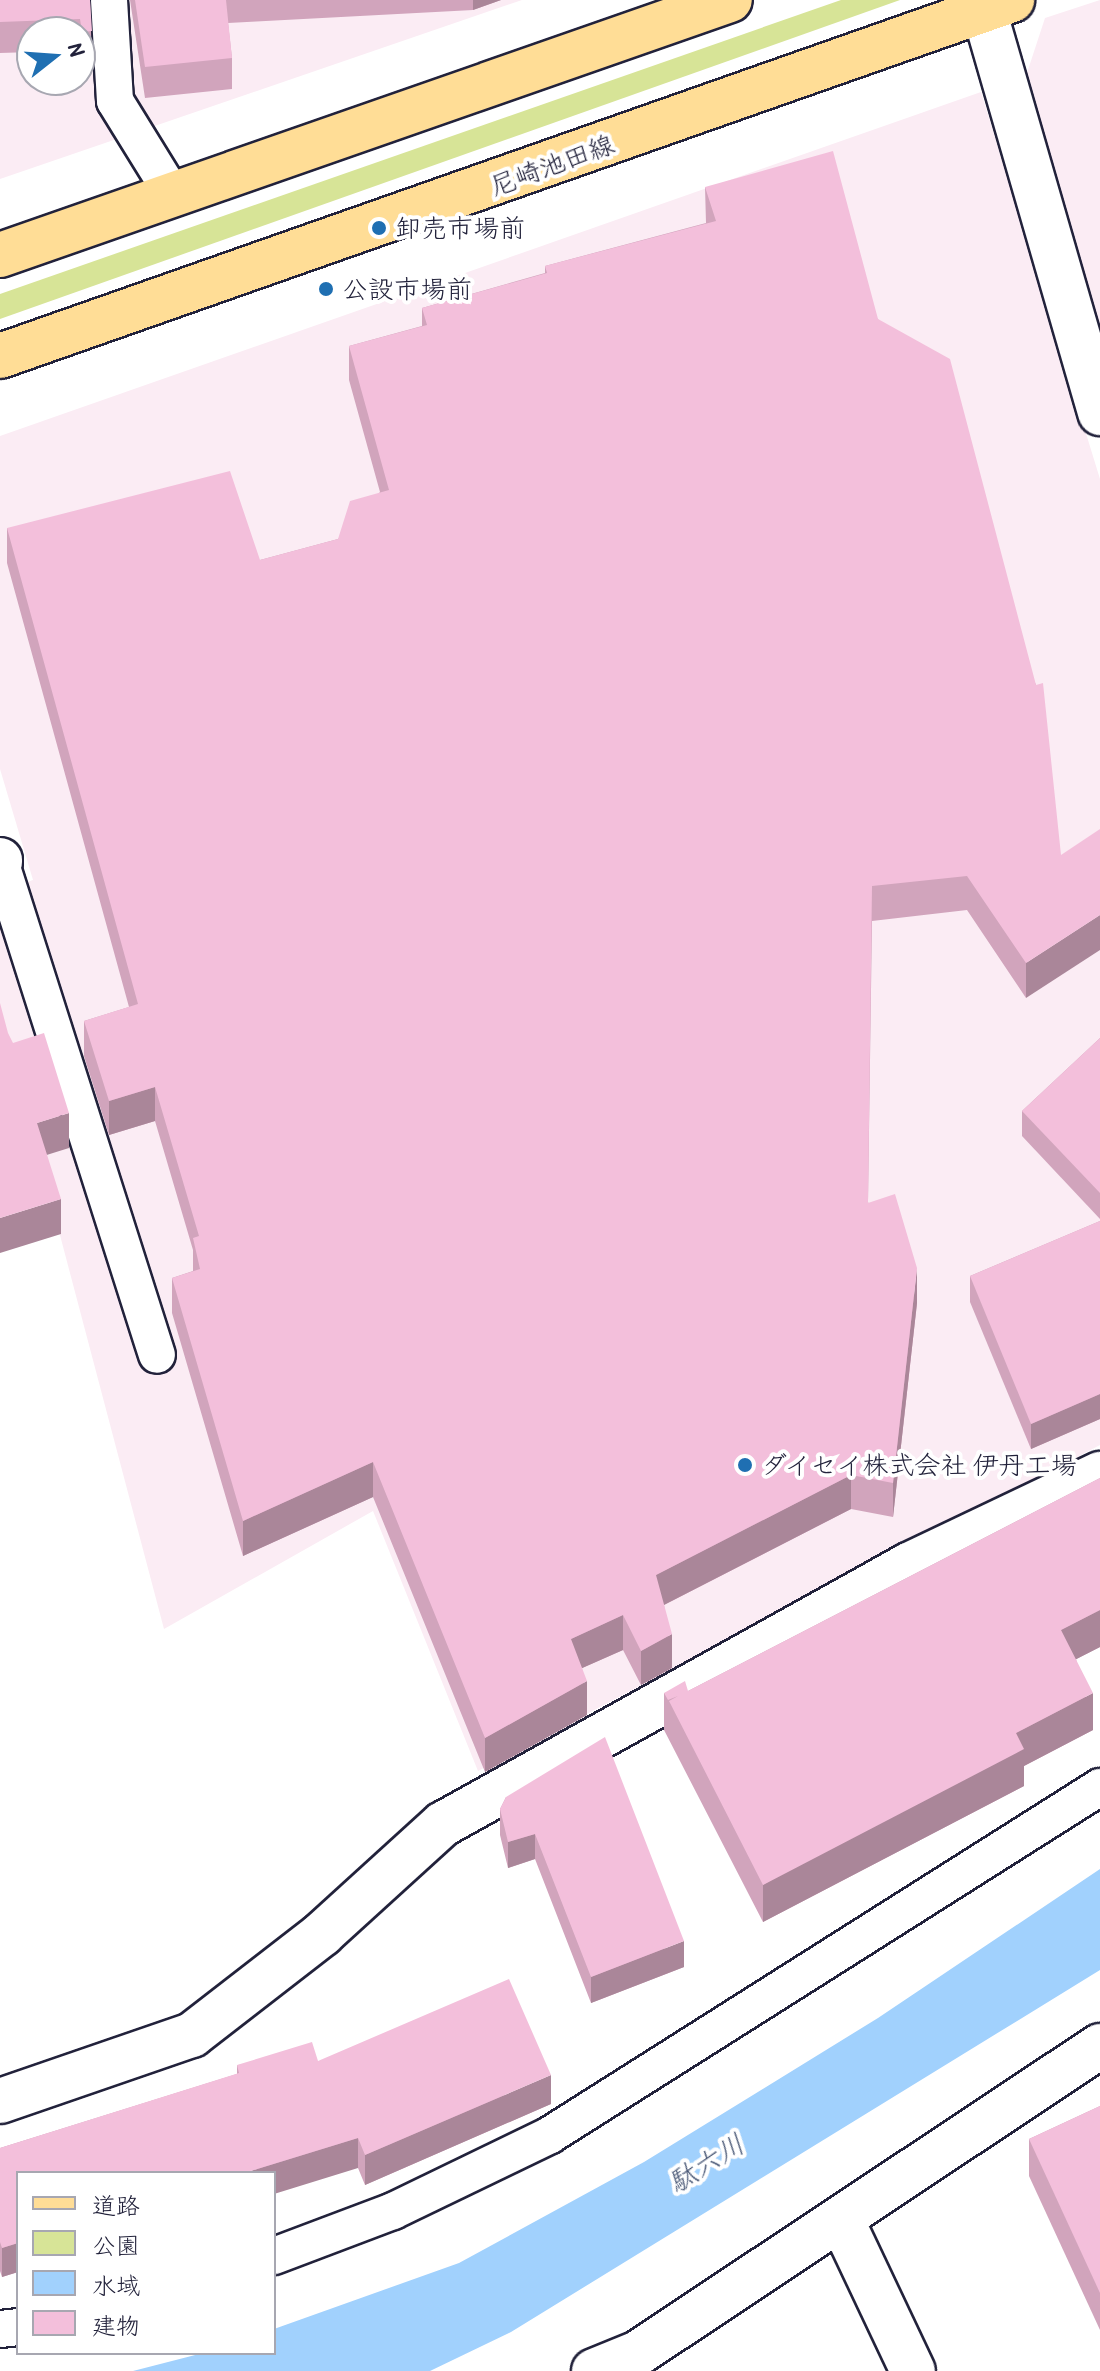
<!DOCTYPE html>
<meta charset="utf-8">
<style>
body{margin:0}
#map{position:relative;width:1100px;height:2371px;overflow:hidden;background:#fff;font-family:"Patrick Hand","Klee One",sans-serif}
div>[style]{position:absolute}
.built>*{inset:0;background:#fbecf4}
.green>*{inset:0;background:#d7e497}
.water>*{inset:0;background:#a1d1fd}
.roads{filter:drop-shadow(2px 0 #22223b) drop-shadow(-2px 0 #22223b) drop-shadow(0 2px #22223b) drop-shadow(0 -2px #22223b)}
.service>*{height:36px;margin:-18px;padding:0 18px;transform-origin:18px;border-radius:18px;background:#fff}
.minor>*{height:44px;margin:-22px;padding:0 22px;transform-origin:22px;border-radius:22px;background:#fff}
.primary>*{height:44px;margin:-22px;padding:0 22px;transform-origin:22px;border-radius:22px;background:#ffdd96}
.wall>*{inset:0;background:#d1a4bc}
.shaded-wall>*{inset:0;background:#aa8699}
.building>*{inset:0;background:#f3bfdb}
.dots>*{width:22px;height:22px;translate:-50% -50%;box-sizing:border-box;border:4px solid #fff;border-radius:50%}
span{translate:-50% -50%;white-space:nowrap;text-align:center;line-height:1.15;-webkit-text-stroke:8px #fff;paint-order:stroke}
.street-label{font-size:26px;color:#22223b}
.poi-label{font-size:26px;color:#22223b}
.left{translate:0 -50%;text-align:left}
.water-label{font-size:28px;color:#485775;font-style:italic}
.legend{position:absolute;left:16px;top:2171px;width:260px;height:184px;box-sizing:border-box;background:#fff;border:2px solid #a7a7b1;margin:0;padding:10px 14px;list-style:none;font-size:24px;color:#22223b}
.legend li{display:flex;align-items:center;gap:16px;height:40px}
.legend b{width:40px;border:2px solid #a7a7b1}
.north{position:absolute;left:16px;top:16px;width:80px;height:80px;box-sizing:border-box;background:#fff;border:2px solid #a7a7b1;border-radius:50%;rotate:73deg;font-size:22px;font-weight:700;line-height:32px;text-align:center;color:#22223b}
.north::after{content:'';display:block;margin:auto;width:28px;height:36px;background:#1f6fb2;clip-path:polygon(50% 0,100% 100%,50% 72%,0 100%)}
</style>
<div id="map">
<div class="built">
<i style="clip-path:polygon(evenodd,0 0,522px 0,0 179px,0 0,32px 32px,80px 32px,80px 80px,32px 80px,32px 32px)"></i>
<i style="clip-path:polygon(1100px 0,1100px 332px,1025px 79px,1045px 18px)"></i>
<i style="clip-path:polygon(981px 92px,1100px 479px,1100px 1445px,478px 1771px,373px 1511px,164px 1629px,0 1008px,0 891px,33px 880px,0 769px,0 436px)"></i>
</div>
<div class="green">
<i style="clip-path:polygon(841px 0,900px 0,0 319px,0 294px)"></i>
</div>
<div class="water">
<i style="clip-path:polygon(1100px 1869px,1100px 1970px,511px 2332px,430px 2371px,133px 2371px,203px 2353px,274px 2353px,274px 2329px,459px 2263px,644px 2162px,878px 2018px)"></i>
</div>
<div class="roads">
<div class="service">
<i style="left:109px;top:0;width:101px;rotate:86.6deg"></i>
<i style="left:115px;top:101px;width:110px;rotate:58.3deg"></i>
<i style="left:0;top:861px;width:518px;rotate:72.37deg"></i>
<i style="left:274px;top:2256px;width:127px;rotate:-20.7deg"></i>
<i style="left:393px;top:2211px;width:174px;rotate:-25.8deg"></i>
<i style="left:550px;top:2135px;width:651px;rotate:-32.32deg"></i>
<i style="left:0;top:2329px;width:18px;rotate:-6deg"></i>
</div>
<div class="minor">
<i style="left:981px;top:0;width:430px;rotate:73.9deg"></i>
<i style="left:0;top:860px;width:2px;rotate:90deg"></i>
<i style="left:0;top:2101px;width:203px;rotate:-19deg"></i>
<i style="left:192px;top:2035px;width:165px;rotate:-37.8deg"></i>
<i style="left:322px;top:1934px;width:164px;rotate:-42.3deg"></i>
<i style="left:443px;top:1824px;width:533px;rotate:-29.07deg"></i>
<i style="left:909px;top:1565px;width:212px;rotate:-25.5deg"></i>
<i style="left:842px;top:2221px;width:166px;rotate:64.7deg"></i>
<i style="left:594px;top:2371px;width:48px;rotate:-22.2deg"></i>
<i style="left:638px;top:2353px;width:555px;rotate:-33.6deg"></i>
</div>
<div class="primary">
<i style="left:0;top:255px;width:773px;rotate:-19.26deg"></i>
<i style="left:0;top:356px;width:1073px;rotate:-19.38deg"></i>
</div>
</div>
<div class="wall">
<i style="clip-path:polygon(0 0,90px 0,92px 62px,82px 63px,80px 51px,80px 32px,32px 32px,32px 52px,0 53px)"></i>
<i style="clip-path:polygon(130px 0,501px 0,473px 10px,228px 23px,232px 58px,232px 89px,145px 98px)"></i>
<i style="clip-path:polygon(705px 187px,878px 319px,1036px 685px,1026px 998px,967px 910px,872px 921px,868px 1202px,917px 1303px,893px 1517px,851px 1509px,664px 1605px,672px 1668px,641px 1685px,623px 1650px,582px 1668px,587px 1715px,485px 1772px,373px 1497px,243px 1556px,172px 1313px,172px 1278px,193px 1271px,193px 1250px,155px 1121px,109px 1135px,84px 1056px,84px 1021px,129px 1007px,7px 563px,7px 528px,260px 560px,338px 539px,380px 492px,349px 380px,349px 346px,422px 326px,422px 308px,545px 273px,545px 266px,706px 223px)"></i>
<i style="clip-path:polygon(1100px 1038px,1100px 1219px,1022px 1136px,1022px 1111px)"></i>
<i style="clip-path:polygon(1100px 1221px,1100px 1419px,1031px 1449px,970px 1302px,970px 1276px)"></i>
<i style="clip-path:polygon(1100px 1478px,1100px 1647px,1076px 1659px,1093px 1730px,1024px 1766px,1024px 1786px,763px 1922px,664px 1730px,664px 1693px,688px 1691px)"></i>
<i style="clip-path:polygon(506px 1797px,684px 1967px,591px 2003px,535px 1859px,508px 1868px,500px 1835px,500px 1809px)"></i>
<i style="clip-path:polygon(318px 2061px,551px 2104px,365px 2185px,358px 2168px,18px 2173px,18px 2272px,2px 2277px,0 2271px,0 2148px,237px 2074px,237px 2065px)"></i>
<i style="clip-path:polygon(1100px 2106px,1100px 2330px,1029px 2176px,1029px 2139px)"></i>
</div>
<div class="shaded-wall">
<i style="clip-path:polygon(473px 0,501px 0,473px 10px)"></i>
<i style="clip-path:polygon(1100px 915px,1100px 950px,1026px 998px,1026px 963px)"></i>
<i style="clip-path:polygon(155px 1087px,155px 1121px,109px 1135px,109px 1101px)"></i>
<i style="clip-path:polygon(69px 1113px,69px 1148px,37px 1158px,37px 1123px)"></i>
<i style="clip-path:polygon(61px 1199px,61px 1234px,0 1253px,0 1218px)"></i>
<i style="clip-path:polygon(917px 1268px,917px 1303px,893px 1517px,893px 1483px)"></i>
<i style="clip-path:polygon(1100px 1394px,1100px 1419px,1031px 1449px,1031px 1424px)"></i>
<i style="clip-path:polygon(373px 1462px,373px 1497px,243px 1556px,243px 1521px)"></i>
<i style="clip-path:polygon(851px 1475px,851px 1509px,656px 1609px,656px 1575px)"></i>
<i style="clip-path:polygon(1100px 1610px,1100px 1647px,1061px 1667px,1061px 1630px)"></i>
<i style="clip-path:polygon(623px 1615px,623px 1650px,571px 1673px,571px 1639px)"></i>
<i style="clip-path:polygon(672px 1634px,672px 1668px,641px 1685px,641px 1651px)"></i>
<i style="clip-path:polygon(587px 1681px,587px 1715px,485px 1772px,485px 1738px)"></i>
<i style="clip-path:polygon(1093px 1693px,1093px 1730px,1024px 1766px,1024px 1786px,763px 1922px,763px 1885px,1016px 1733px)"></i>
<i style="clip-path:polygon(535px 1834px,535px 1859px,508px 1868px,508px 1842px)"></i>
<i style="clip-path:polygon(684px 1941px,684px 1967px,591px 2003px,591px 1977px)"></i>
<i style="clip-path:polygon(551px 2075px,551px 2104px,365px 2185px,365px 2155px)"></i>
<i style="clip-path:polygon(358px 2138px,358px 2168px,274px 2194px,274px 2173px,244px 2173px)"></i>
<i style="clip-path:polygon(18px 2243px,18px 2272px,2px 2277px,2px 2248px)"></i>
</div>
<div class="building">
<i style="clip-path:polygon(0 0,90px 0,92px 31px,82px 32px,80px 19px,0 22px)"></i>
<i style="clip-path:polygon(135px 0,226px 0,232px 58px,145px 67px)"></i>
<i style="clip-path:polygon(833px 151px,878px 319px,950px 359px,1036px 685px,1043px 683px,1061px 855px,1100px 829px,1100px 915px,1026px 963px,967px 876px,872px 886px,868px 1203px,895px 1194px,917px 1268px,893px 1483px,851px 1475px,656px 1575px,672px 1634px,641px 1651px,623px 1615px,571px 1639px,587px 1681px,485px 1738px,373px 1462px,243px 1521px,172px 1278px,200px 1269px,193px 1238px,199px 1236px,155px 1087px,109px 1101px,84px 1021px,138px 1004px,7px 528px,230px 471px,260px 560px,338px 539px,350px 501px,389px 490px,349px 346px,427px 325px,422px 308px,547px 273px,545px 266px,716px 221px,705px 187px)"></i>
<i style="clip-path:polygon(0 1003px,8px 1033px,13px 1043px,44px 1033px,69px 1113px,37px 1123px,61px 1199px,0 1218px)"></i>
<i style="clip-path:polygon(1100px 1038px,1100px 1193px,1022px 1111px)"></i>
<i style="clip-path:polygon(1100px 1221px,1100px 1394px,1031px 1424px,970px 1276px)"></i>
<i style="clip-path:polygon(1100px 1478px,1100px 1610px,1061px 1630px,1093px 1693px,1016px 1733px,1024px 1749px,763px 1885px,669px 1701px,678px 1696px,668px 1700px,664px 1693px,685px 1681px,688px 1691px)"></i>
<i style="clip-path:polygon(605px 1737px,684px 1941px,591px 1977px,535px 1834px,508px 1842px,500px 1809px,506px 1797px)"></i>
<i style="clip-path:polygon(509px 1979px,551px 2075px,365px 2155px,358px 2138px,244px 2173px,18px 2173px,18px 2243px,2px 2248px,0 2242px,0 2148px,239px 2073px,237px 2065px,312px 2042px,318px 2061px)"></i>
<i style="clip-path:polygon(1100px 2106px,1100px 2293px,1029px 2139px)"></i>
</div>
<div class="dots">
<i style="left:379px;top:228px;background:#1f6fb2"></i>
<i style="left:326px;top:289px;background:#1f6fb2"></i>
<i style="left:745px;top:1465px;background:#1f6fb2"></i>
</div>
<div class="street-label">
<span style="left:552px;top:165px;rotate:-20deg">尼崎池田線</span>
</div>
<div class="poi-label">
<span class="left" style="left:395px;top:228px">卸売市場前</span>
<span class="left" style="left:342px;top:289px">公設市場前</span>
<span class="left" style="left:761px;top:1465px">ダイセイ株式会社 伊丹工場</span>
</div>
<div class="water-label">
<span style="left:706px;top:2163px;rotate:-32deg">駄六川</span>
</div>
<ul class="legend">
<li><b style="height:10px;background:#ffdd96"></b>道路</li>
<li><b style="height:22px;background:#d7e497"></b>公園</li>
<li><b style="height:22px;background:#a1d1fd"></b>水域</li>
<li><b style="height:22px;background:#f3bfdb"></b>建物</li>
</ul>
<div class="north">N</div>
</div>
